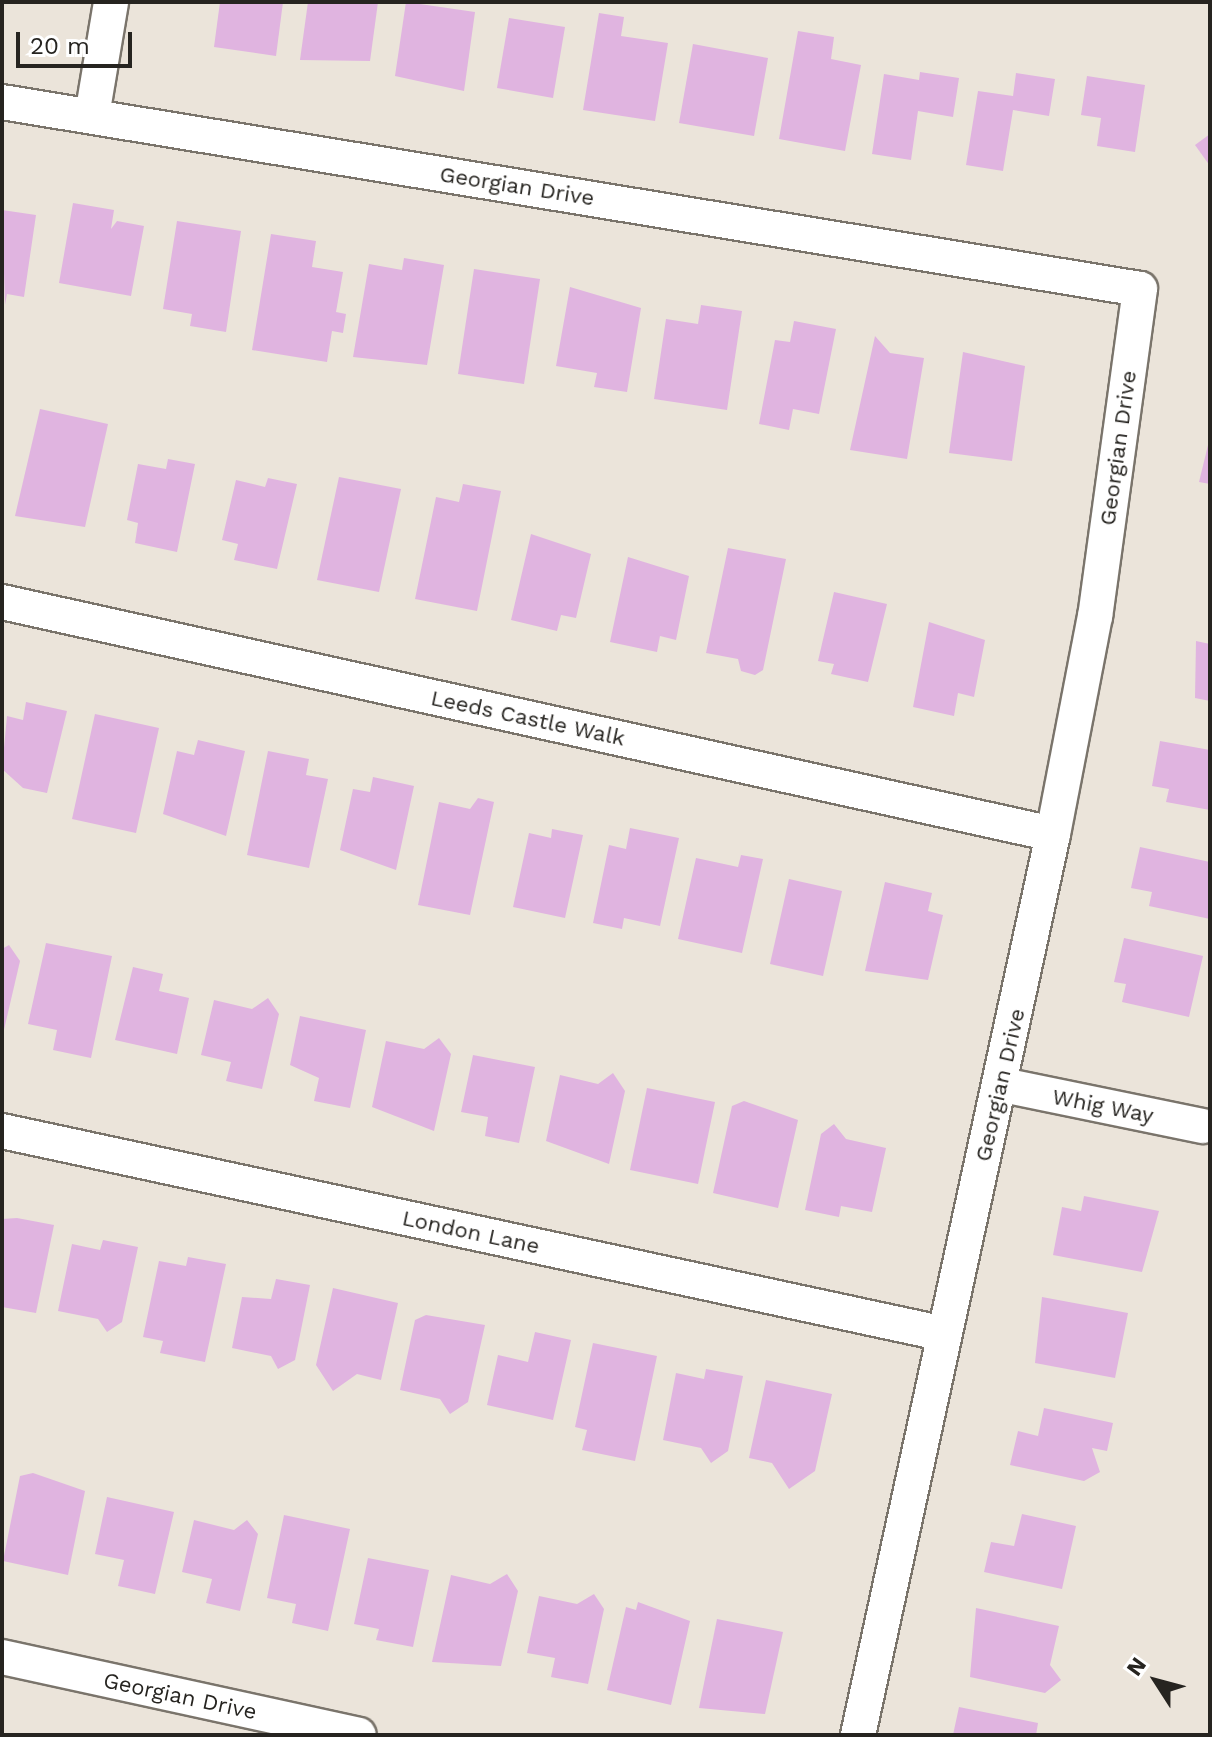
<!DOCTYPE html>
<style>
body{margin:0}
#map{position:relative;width:1212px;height:1737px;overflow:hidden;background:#ebe4da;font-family:"Work Sans",sans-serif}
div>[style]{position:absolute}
.building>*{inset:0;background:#e0b4e0}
.roads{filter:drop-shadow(2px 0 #7a746b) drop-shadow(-2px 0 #7a746b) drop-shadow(0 2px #7a746b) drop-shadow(0 -2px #7a746b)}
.street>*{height:34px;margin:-17px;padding:0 17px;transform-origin:17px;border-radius:17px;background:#fff}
span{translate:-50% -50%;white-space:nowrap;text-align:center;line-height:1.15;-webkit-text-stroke:6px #fff;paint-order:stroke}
.street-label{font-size:22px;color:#262420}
.frame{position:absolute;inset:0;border:4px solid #262420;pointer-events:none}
.north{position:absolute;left:1116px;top:1641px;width:80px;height:80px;-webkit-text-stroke:6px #fff;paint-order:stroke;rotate:306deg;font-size:22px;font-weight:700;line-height:32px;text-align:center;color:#262420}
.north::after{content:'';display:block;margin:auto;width:28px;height:36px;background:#262420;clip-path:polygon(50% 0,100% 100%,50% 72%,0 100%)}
.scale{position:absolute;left:16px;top:32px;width:116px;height:36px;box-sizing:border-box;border:4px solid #262420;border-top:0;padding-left:10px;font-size:24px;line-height:28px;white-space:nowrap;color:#262420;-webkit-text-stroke:6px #fff;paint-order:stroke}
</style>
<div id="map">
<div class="building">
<i style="clip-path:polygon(220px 2px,283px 2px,276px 56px,214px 47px)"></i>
<i style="clip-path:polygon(308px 2px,378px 2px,370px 61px,300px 60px)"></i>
<i style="clip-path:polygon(406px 2px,475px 12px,464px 91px,395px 76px)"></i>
<i style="clip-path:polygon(599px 13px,624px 17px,621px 36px,668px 43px,655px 121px,583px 110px)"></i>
<i style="clip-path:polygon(509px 18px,565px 27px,553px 98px,497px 88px)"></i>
<i style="clip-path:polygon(798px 31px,834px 37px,831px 59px,861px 65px,845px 151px,779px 139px)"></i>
<i style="clip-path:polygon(693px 44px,768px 58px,754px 136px,679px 123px)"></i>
<i style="clip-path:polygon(920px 72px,959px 78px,953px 117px,918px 111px,911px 160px,872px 154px,884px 74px,919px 80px)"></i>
<i style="clip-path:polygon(1016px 73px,1055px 79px,1049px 116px,1013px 110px,1003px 171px,966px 165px,978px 91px,1013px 96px)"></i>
<i style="clip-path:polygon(1087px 76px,1145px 85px,1135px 152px,1097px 146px,1101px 118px,1081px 115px)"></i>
<i style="clip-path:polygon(1210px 134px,1210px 166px,1195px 145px)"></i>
<i style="clip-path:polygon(73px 203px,114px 210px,111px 229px,117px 221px,144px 226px,131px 296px,59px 283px)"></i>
<i style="clip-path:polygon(2px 210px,36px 215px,24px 297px,7px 294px,5px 305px)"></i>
<i style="clip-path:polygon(177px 221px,241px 231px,226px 332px,190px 326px,192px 314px,163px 309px)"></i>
<i style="clip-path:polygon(271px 234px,316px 241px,312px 267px,343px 272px,336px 312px,346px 314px,343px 333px,332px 331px,327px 362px,252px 350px)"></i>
<i style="clip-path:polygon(404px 258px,444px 265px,427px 365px,353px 357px,369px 264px,402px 270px)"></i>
<i style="clip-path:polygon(474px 269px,540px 279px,524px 384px,458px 374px)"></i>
<i style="clip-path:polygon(570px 287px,641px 308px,627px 392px,594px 387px,597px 373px,556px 366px)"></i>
<i style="clip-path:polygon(701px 305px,742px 311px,727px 410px,654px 399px,666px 319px,698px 324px)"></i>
<i style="clip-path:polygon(794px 321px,836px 329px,819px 414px,793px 409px,789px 430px,759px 424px,775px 340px,790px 342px)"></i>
<i style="clip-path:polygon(875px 336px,890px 353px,924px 358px,907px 459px,850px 450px)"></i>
<i style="clip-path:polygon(963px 352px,1025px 366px,1012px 461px,949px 453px)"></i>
<i style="clip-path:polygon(40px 409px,108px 424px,85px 527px,15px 516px)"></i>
<i style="clip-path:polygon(1210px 437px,1210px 484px,1199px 482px)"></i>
<i style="clip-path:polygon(168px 459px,195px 464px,177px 552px,135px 543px,138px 523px,127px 520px,138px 464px,166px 469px)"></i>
<i style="clip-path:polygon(339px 477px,401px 489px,379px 592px,317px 580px)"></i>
<i style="clip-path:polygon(268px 478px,297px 484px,277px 569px,234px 560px,238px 544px,222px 540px,236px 480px,265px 487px)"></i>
<i style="clip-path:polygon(463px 484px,501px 491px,477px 611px,415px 599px,436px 497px,459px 502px)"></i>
<i style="clip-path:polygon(531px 534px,591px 554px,576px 618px,561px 615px,557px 631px,511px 620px)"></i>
<i style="clip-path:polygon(728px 548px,786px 559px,763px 670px,755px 675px,741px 671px,738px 659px,706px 653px)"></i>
<i style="clip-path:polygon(628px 557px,689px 576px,676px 640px,660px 636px,657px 652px,610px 642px)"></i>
<i style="clip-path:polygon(834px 592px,887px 604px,868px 682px,831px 674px,834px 664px,818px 661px)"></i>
<i style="clip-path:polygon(929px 622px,985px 640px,974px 697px,958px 693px,954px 716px,913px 707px)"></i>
<i style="clip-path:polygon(1196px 641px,1210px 644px,1210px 701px,1195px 698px)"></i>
<i style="clip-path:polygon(26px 702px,67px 711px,47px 793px,23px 788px,2px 769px,7px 716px,23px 720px)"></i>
<i style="clip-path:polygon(95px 714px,159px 728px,136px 833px,72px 819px)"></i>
<i style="clip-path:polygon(198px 740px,245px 751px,226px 836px,163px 814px,177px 751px,194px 755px)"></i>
<i style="clip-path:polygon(1160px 741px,1210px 750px,1210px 810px,1166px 802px,1169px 789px,1152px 786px)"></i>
<i style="clip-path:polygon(268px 751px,309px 759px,306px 775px,328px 779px,309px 868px,247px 855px)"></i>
<i style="clip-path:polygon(373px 777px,414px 786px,396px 870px,340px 850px,353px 789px,370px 792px)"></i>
<i style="clip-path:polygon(478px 798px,494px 802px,470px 915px,418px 905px,439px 802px,470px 809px)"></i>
<i style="clip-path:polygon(630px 828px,679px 838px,660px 926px,624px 918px,622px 929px,593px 923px,609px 845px,626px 849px)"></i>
<i style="clip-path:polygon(552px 829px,583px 835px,565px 918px,513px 907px,529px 833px,551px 838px)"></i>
<i style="clip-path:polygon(1140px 847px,1210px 862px,1210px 919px,1149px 906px,1152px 892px,1131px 888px)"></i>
<i style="clip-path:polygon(741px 855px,763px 859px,742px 953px,678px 939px,696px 858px,738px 867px)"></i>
<i style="clip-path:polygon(789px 879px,842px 891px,823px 976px,770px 964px)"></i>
<i style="clip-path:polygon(885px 882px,932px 893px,928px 911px,943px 915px,928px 980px,865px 971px)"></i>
<i style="clip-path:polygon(1124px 938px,1203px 956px,1189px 1017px,1122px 1002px,1126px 984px,1114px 982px)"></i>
<i style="clip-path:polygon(46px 943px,112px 956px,91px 1058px,53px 1050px,57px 1030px,28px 1024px)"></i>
<i style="clip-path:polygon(9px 945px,20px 961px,3px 1034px,2px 949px)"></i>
<i style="clip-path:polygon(133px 967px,163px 974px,159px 991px,189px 998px,177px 1054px,115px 1040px)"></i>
<i style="clip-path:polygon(268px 998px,279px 1014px,262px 1089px,226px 1081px,231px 1062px,201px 1055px,214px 1000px,252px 1009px)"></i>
<i style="clip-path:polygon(300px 1016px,366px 1030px,350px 1108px,314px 1101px,319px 1078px,290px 1065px)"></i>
<i style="clip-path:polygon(439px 1038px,451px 1054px,434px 1131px,372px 1107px,386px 1041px,424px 1049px)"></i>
<i style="clip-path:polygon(473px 1055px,535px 1067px,519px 1143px,485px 1136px,488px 1117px,461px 1112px)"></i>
<i style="clip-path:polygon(613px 1073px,625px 1091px,609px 1164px,546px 1141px,560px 1075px,598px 1084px)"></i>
<i style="clip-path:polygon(647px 1088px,715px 1102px,698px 1184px,630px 1170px)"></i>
<i style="clip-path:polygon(744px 1101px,798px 1120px,778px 1208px,713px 1193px,732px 1106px)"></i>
<i style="clip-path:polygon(834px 1124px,846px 1139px,886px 1148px,872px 1212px,841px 1206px,839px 1217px,805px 1210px,821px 1134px)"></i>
<i style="clip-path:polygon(1084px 1196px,1159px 1211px,1142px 1272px,1053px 1255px,1062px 1207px,1081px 1211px)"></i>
<i style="clip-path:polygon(17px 1218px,54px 1225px,36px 1313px,2px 1307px,2px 1219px)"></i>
<i style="clip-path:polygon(103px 1240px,138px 1247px,122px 1322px,107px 1332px,98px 1319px,58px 1311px,72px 1244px,100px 1250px)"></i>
<i style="clip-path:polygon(188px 1257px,226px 1264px,205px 1362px,160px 1353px,163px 1341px,143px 1337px,159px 1261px,186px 1266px)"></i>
<i style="clip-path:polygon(276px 1279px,310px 1285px,295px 1360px,278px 1369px,271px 1356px,232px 1348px,242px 1297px,271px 1299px)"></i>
<i style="clip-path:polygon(333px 1288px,398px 1303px,381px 1380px,357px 1374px,333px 1391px,316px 1365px)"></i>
<i style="clip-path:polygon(1042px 1297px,1128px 1313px,1115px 1378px,1035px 1363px)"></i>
<i style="clip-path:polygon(426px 1315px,485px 1325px,468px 1402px,450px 1414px,440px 1399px,400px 1390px,415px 1320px)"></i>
<i style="clip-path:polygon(535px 1332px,571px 1340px,553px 1420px,487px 1405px,498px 1355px,528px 1362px)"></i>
<i style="clip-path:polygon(593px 1343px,657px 1356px,635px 1461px,582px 1450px,587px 1430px,575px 1427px)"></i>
<i style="clip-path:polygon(706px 1369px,743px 1376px,728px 1451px,711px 1463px,701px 1448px,663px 1440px,676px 1373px,704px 1379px)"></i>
<i style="clip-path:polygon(766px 1380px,832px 1394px,815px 1471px,789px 1489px,772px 1463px,749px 1458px)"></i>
<i style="clip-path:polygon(1044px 1408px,1113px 1423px,1107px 1451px,1092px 1448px,1100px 1472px,1084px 1481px,1010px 1465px,1018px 1431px,1038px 1436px)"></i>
<i style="clip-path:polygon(33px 1473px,85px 1491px,68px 1575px,3px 1561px,20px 1476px)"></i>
<i style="clip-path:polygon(107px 1497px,174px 1512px,155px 1594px,118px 1586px,124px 1560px,95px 1554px)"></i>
<i style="clip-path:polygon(1022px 1514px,1076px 1526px,1062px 1589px,984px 1572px,991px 1542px,1014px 1546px)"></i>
<i style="clip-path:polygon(284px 1515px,350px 1529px,328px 1631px,292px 1623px,296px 1604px,267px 1598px)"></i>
<i style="clip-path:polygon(194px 1520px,234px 1530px,247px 1520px,258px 1534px,240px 1611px,206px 1603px,212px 1579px,182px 1572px)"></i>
<i style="clip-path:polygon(368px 1558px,429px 1570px,413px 1647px,376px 1640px,379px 1629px,354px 1624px)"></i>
<i style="clip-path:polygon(507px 1574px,518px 1591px,501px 1666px,432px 1662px,451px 1575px,490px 1584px)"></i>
<i style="clip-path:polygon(594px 1594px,604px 1609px,588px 1684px,551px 1677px,555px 1658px,527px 1653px,539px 1596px,577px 1604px)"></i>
<i style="clip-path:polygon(638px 1602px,690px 1621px,671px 1705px,607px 1690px,626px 1607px,636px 1610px)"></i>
<i style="clip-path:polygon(976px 1608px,1059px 1626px,1050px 1665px,1061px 1680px,1045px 1693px,970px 1677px)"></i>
<i style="clip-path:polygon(717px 1619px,783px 1632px,765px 1714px,699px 1708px)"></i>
<i style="clip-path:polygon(959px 1707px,1038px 1723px,1036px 1735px,953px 1735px)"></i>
</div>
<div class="roads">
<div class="street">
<i style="left:2px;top:102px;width:1153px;rotate:9.33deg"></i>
<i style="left:1140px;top:289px;width:330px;rotate:97.8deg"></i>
<i style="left:1095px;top:616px;width:222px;rotate:100.9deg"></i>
<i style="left:1053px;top:834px;width:922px;rotate:102.21deg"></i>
<i style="left:92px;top:116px;width:116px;rotate:-80.5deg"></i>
<i style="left:2px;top:602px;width:1076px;rotate:12.45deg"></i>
<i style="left:1003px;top:1085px;width:204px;rotate:11.6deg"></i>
<i style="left:2px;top:1131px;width:960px;rotate:12.15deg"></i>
<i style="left:2px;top:1657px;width:365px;rotate:12.3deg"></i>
</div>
</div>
<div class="street-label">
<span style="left:517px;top:186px;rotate:9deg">Georgian Drive</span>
<span style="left:1118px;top:448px;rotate:-82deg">Georgian Drive</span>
<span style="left:528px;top:718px;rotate:12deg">Leeds Castle Walk</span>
<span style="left:1000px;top:1085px;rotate:-77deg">Georgian Drive</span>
<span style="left:1103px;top:1106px;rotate:11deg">Whig Way</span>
<span style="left:471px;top:1232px;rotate:12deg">London Lane</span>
<span style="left:180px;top:1696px;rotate:12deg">Georgian Drive</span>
</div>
<div class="frame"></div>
<div class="north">N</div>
<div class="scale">20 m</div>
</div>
